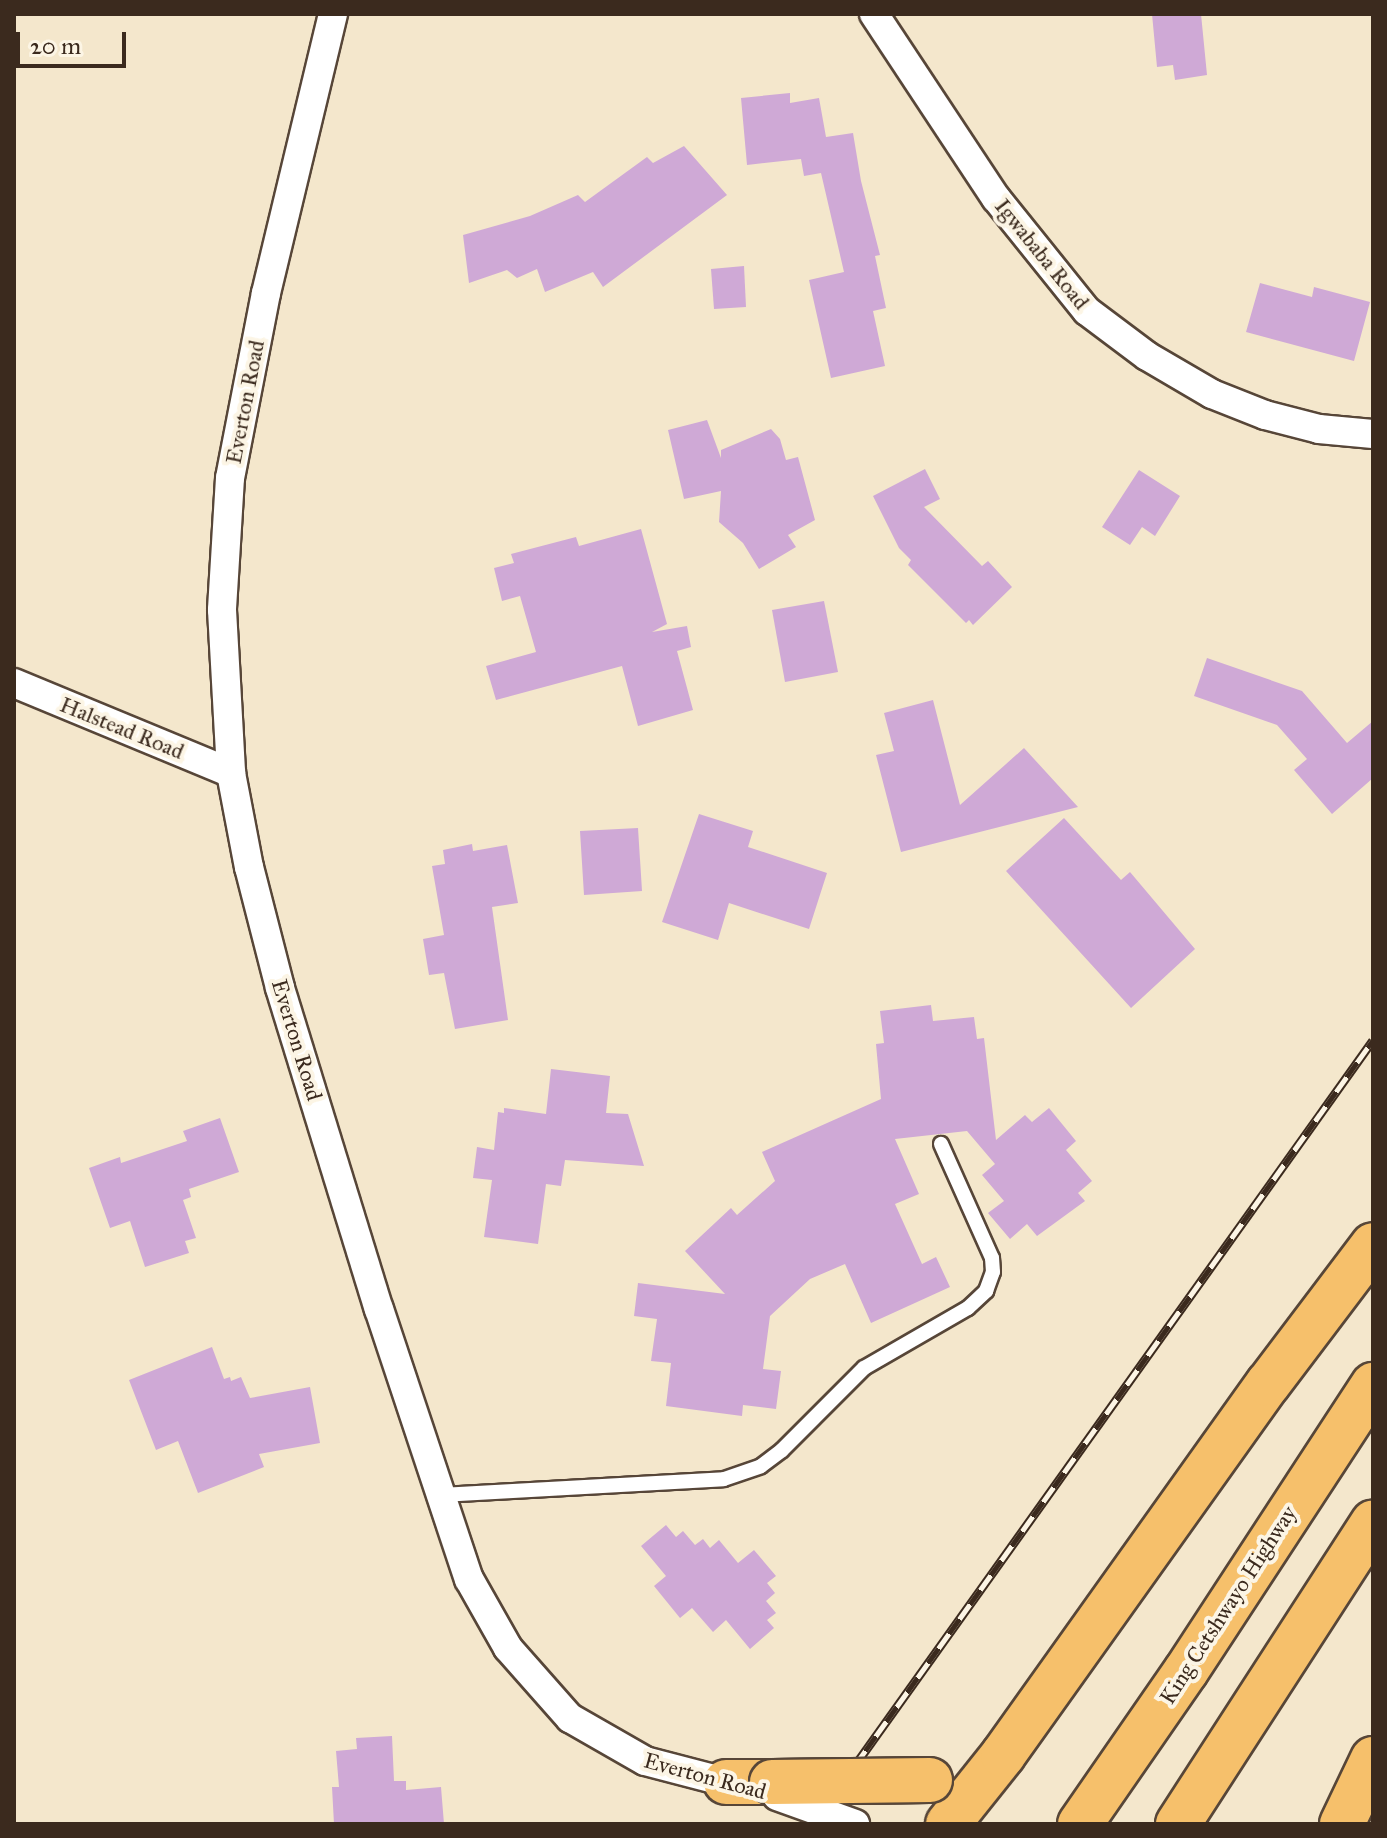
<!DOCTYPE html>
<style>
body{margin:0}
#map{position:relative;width:1387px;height:1838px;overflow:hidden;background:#f4e7cc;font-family:"IM FELL Great Primer",serif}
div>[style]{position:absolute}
.building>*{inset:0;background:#cfa9d6}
.roads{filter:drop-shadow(2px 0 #574638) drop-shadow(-2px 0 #574638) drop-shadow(0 2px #574638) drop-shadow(0 -2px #574638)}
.lane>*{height:14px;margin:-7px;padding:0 7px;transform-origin:7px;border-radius:7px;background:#fff}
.street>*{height:28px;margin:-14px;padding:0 14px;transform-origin:14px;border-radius:14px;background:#fff}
.highway>*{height:44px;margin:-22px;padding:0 22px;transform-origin:22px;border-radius:22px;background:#f6c06b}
.rail>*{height:9px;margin-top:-4.5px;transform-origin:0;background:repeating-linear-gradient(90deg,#fcf5e5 0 18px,#3b2a1e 0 36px);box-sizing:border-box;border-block:2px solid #3b2a1e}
.bridges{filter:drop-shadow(2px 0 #574638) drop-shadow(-2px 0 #574638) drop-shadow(0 2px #574638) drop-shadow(0 -2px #574638)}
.street-bridge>*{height:28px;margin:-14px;padding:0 14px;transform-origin:14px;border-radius:14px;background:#fff}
.highway-bridge>*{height:44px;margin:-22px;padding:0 22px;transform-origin:22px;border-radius:22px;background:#f6c06b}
span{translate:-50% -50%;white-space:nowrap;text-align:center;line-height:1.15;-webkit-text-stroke:8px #fcf5e5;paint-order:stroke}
.street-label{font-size:22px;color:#3b2a1e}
.frame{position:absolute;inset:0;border:16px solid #3b2a1e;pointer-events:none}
.scale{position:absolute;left:16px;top:32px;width:110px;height:36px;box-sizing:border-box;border:4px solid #3b2a1e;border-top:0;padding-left:10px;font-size:24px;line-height:28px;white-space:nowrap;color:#3b2a1e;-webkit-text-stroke:6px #fcf5e5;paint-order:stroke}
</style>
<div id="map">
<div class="building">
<i style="clip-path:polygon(1152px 14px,1201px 14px,1207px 75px,1175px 80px,1173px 65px,1157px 67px)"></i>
<i style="clip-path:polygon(790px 93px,790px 103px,819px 98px,826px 137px,853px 133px,861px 181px,880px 255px,875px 256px,886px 308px,873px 311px,885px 366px,831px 378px,809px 280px,844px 272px,821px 173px,804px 176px,801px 159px,747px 165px,741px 98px)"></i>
<i style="clip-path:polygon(684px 146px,727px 195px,603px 287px,593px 272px,545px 292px,537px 269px,517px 278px,507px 270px,469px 283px,463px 235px,530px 216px,578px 195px,585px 202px,647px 157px,653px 163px)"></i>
<i style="clip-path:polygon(744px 266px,746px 307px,714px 309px,711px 269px)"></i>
<i style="clip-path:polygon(1260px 283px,1312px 297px,1314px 287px,1370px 302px,1354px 361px,1246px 332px)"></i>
<i style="clip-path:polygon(707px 420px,721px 458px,721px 450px,771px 429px,780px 439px,786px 460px,798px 457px,815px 520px,788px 535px,796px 547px,759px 569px,743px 543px,719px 522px,721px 491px,684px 499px,668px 430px)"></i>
<i style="clip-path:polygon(925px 469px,940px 499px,924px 507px,982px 566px,988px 561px,1012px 587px,973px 625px,969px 620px,966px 623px,908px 565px,911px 560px,899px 548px,873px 496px)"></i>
<i style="clip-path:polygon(1139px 470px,1180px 496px,1155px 536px,1142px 527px,1130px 545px,1102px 527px)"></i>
<i style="clip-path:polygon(641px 529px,667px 624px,652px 632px,687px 626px,691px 647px,677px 651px,693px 710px,638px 726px,622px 666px,496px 700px,486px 666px,536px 652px,520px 596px,502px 601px,494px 568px,514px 563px,511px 554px,576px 537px,579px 546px)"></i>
<i style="clip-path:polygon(824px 601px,838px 672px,785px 682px,772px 610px)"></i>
<i style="clip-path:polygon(1207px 658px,1302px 691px,1347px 743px,1373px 721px,1373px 778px,1332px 814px,1294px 770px,1307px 759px,1277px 725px,1194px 696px)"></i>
<i style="clip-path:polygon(933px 700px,960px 805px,1024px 748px,1078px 807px,901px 852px,876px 755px,894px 751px,884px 713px)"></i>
<i style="clip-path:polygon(699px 814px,753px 831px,748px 847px,827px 873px,809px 929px,729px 903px,718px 940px,662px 922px)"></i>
<i style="clip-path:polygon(1064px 818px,1121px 880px,1130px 872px,1195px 949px,1131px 1008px,1006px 871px)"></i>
<i style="clip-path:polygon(638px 828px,642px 891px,584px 895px,580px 831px)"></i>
<i style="clip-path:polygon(472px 844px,473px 851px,507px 845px,518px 903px,492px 907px,508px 1020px,455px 1029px,444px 973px,429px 975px,423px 939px,444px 935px,432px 866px,445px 864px,443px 850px)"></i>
<i style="clip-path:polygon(931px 1005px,933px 1021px,974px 1017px,977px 1039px,984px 1038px,996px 1140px,1025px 1115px,1032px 1122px,1049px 1108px,1076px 1141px,1066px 1150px,1092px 1181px,1078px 1193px,1085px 1201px,1037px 1236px,1027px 1224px,1010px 1239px,988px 1213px,1004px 1201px,982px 1175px,995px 1164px,967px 1131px,895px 1139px,919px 1194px,895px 1204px,922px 1264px,936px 1257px,950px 1287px,871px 1323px,845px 1264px,810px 1279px,770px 1316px,763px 1369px,781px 1371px,776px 1409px,743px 1405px,742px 1416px,666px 1406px,671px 1363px,651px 1361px,657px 1319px,634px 1316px,638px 1283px,725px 1294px,685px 1251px,731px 1208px,737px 1215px,775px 1181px,762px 1152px,881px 1099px,876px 1044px,884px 1043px,880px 1011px)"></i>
<i style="clip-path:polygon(551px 1069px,610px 1076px,606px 1113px,628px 1114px,644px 1166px,565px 1160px,561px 1186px,546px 1184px,538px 1244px,484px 1237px,492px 1180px,473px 1178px,477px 1147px,494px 1150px,498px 1112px,504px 1113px,504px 1108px,546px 1114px)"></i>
<i style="clip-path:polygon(220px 1118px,239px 1172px,189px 1189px,191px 1197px,183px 1200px,196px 1238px,185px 1241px,189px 1253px,145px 1267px,130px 1221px,110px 1228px,89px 1168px,120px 1157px,121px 1163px,187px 1141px,183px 1131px)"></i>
<i style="clip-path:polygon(212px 1347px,224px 1379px,230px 1377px,231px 1381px,241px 1377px,250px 1398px,310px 1387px,320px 1443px,259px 1454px,264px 1467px,198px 1493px,178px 1441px,156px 1450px,129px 1380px)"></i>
<i style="clip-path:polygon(666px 1525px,676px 1537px,683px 1531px,695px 1545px,703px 1539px,710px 1548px,719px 1540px,738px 1563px,754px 1550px,776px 1576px,767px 1583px,775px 1593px,766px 1601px,776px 1613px,767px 1620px,774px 1628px,750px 1649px,726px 1620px,713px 1632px,692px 1608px,680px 1618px,654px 1586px,666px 1576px,641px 1546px)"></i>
<i style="clip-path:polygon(392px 1736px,394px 1781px,406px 1781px,406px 1790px,441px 1787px,444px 1824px,334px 1824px,332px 1787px,339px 1787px,336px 1751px,357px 1749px,356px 1738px)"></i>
</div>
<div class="roads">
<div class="lane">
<i style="left:441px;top:1495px;width:283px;rotate:-3.2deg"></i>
<i style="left:724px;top:1479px;width:39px;rotate:-19deg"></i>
<i style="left:761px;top:1466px;width:26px;rotate:-37deg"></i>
<i style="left:782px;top:1450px;width:116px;rotate:-45deg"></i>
<i style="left:864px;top:1368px;width:120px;rotate:-30deg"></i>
<i style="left:968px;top:1308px;width:25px;rotate:-43deg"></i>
<i style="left:986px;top:1291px;width:20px;rotate:-70deg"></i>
<i style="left:993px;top:1272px;width:14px;rotate:-94deg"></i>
<i style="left:992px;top:1258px;width:125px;rotate:-114.1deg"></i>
</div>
<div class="street">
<i style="left:333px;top:14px;width:287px;rotate:103.5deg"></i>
<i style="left:266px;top:293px;width:188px;rotate:101deg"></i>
<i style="left:230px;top:478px;width:132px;rotate:93.5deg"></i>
<i style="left:222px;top:610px;width:163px;rotate:86.8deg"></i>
<i style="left:231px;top:773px;width:96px;rotate:79.2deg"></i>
<i style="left:249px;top:867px;width:125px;rotate:75.6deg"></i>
<i style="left:280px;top:988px;width:336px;rotate:72.9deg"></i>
<i style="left:379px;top:1309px;width:285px;rotate:71.6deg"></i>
<i style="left:469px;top:1579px;width:79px;rotate:60.5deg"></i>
<i style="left:508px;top:1648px;width:94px;rotate:48.5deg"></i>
<i style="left:570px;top:1718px;width:86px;rotate:29.8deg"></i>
<i style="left:645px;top:1761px;width:99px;rotate:14.6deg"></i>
<i style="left:874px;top:14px;width:221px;rotate:56.5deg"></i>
<i style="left:996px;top:198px;width:145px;rotate:51.2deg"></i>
<i style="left:1087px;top:311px;width:75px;rotate:36.9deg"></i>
<i style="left:1147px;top:356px;width:75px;rotate:30.3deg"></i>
<i style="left:1212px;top:394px;width:57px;rotate:21.6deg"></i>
<i style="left:1265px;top:415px;width:56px;rotate:14.5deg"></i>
<i style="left:1319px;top:429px;width:54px;rotate:5.3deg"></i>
<i style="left:14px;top:683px;width:235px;rotate:22.5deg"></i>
</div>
<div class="highway">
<i style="left:726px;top:1782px;width:46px"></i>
<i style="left:948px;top:1824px;width:88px;rotate:-51.4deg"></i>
<i style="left:1003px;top:1755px;width:456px;rotate:-54.5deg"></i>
<i style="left:1268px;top:1384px;width:174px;rotate:-52.9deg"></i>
<i style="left:1080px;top:1824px;width:186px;rotate:-55.3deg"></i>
<i style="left:1186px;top:1671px;width:342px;rotate:-56.8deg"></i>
<i style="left:1178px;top:1824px;width:359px;rotate:-57.1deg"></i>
<i style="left:1342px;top:1824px;width:72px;rotate:-64.5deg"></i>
</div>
</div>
<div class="rail">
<i style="left:813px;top:1824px;width:963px;rotate:-54.46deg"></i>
</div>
<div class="bridges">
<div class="street-bridge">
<i style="left:777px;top:1796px;width:83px;rotate:19.7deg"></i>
</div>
<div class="highway-bridge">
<i style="left:772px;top:1782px;width:158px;rotate:-0.7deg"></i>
</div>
</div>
<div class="street-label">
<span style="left:1042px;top:254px;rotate:51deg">Igwababa Road</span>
<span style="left:245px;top:402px;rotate:-79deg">Everton Road</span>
<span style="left:122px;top:728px;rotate:22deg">Halstead Road</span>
<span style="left:297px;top:1040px;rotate:73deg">Everton Road</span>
<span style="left:1228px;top:1605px;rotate:-57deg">King Cetshwayo Highway</span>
<span style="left:705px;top:1776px;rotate:15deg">Everton Road</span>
</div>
<div class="frame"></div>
<div class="scale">20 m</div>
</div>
